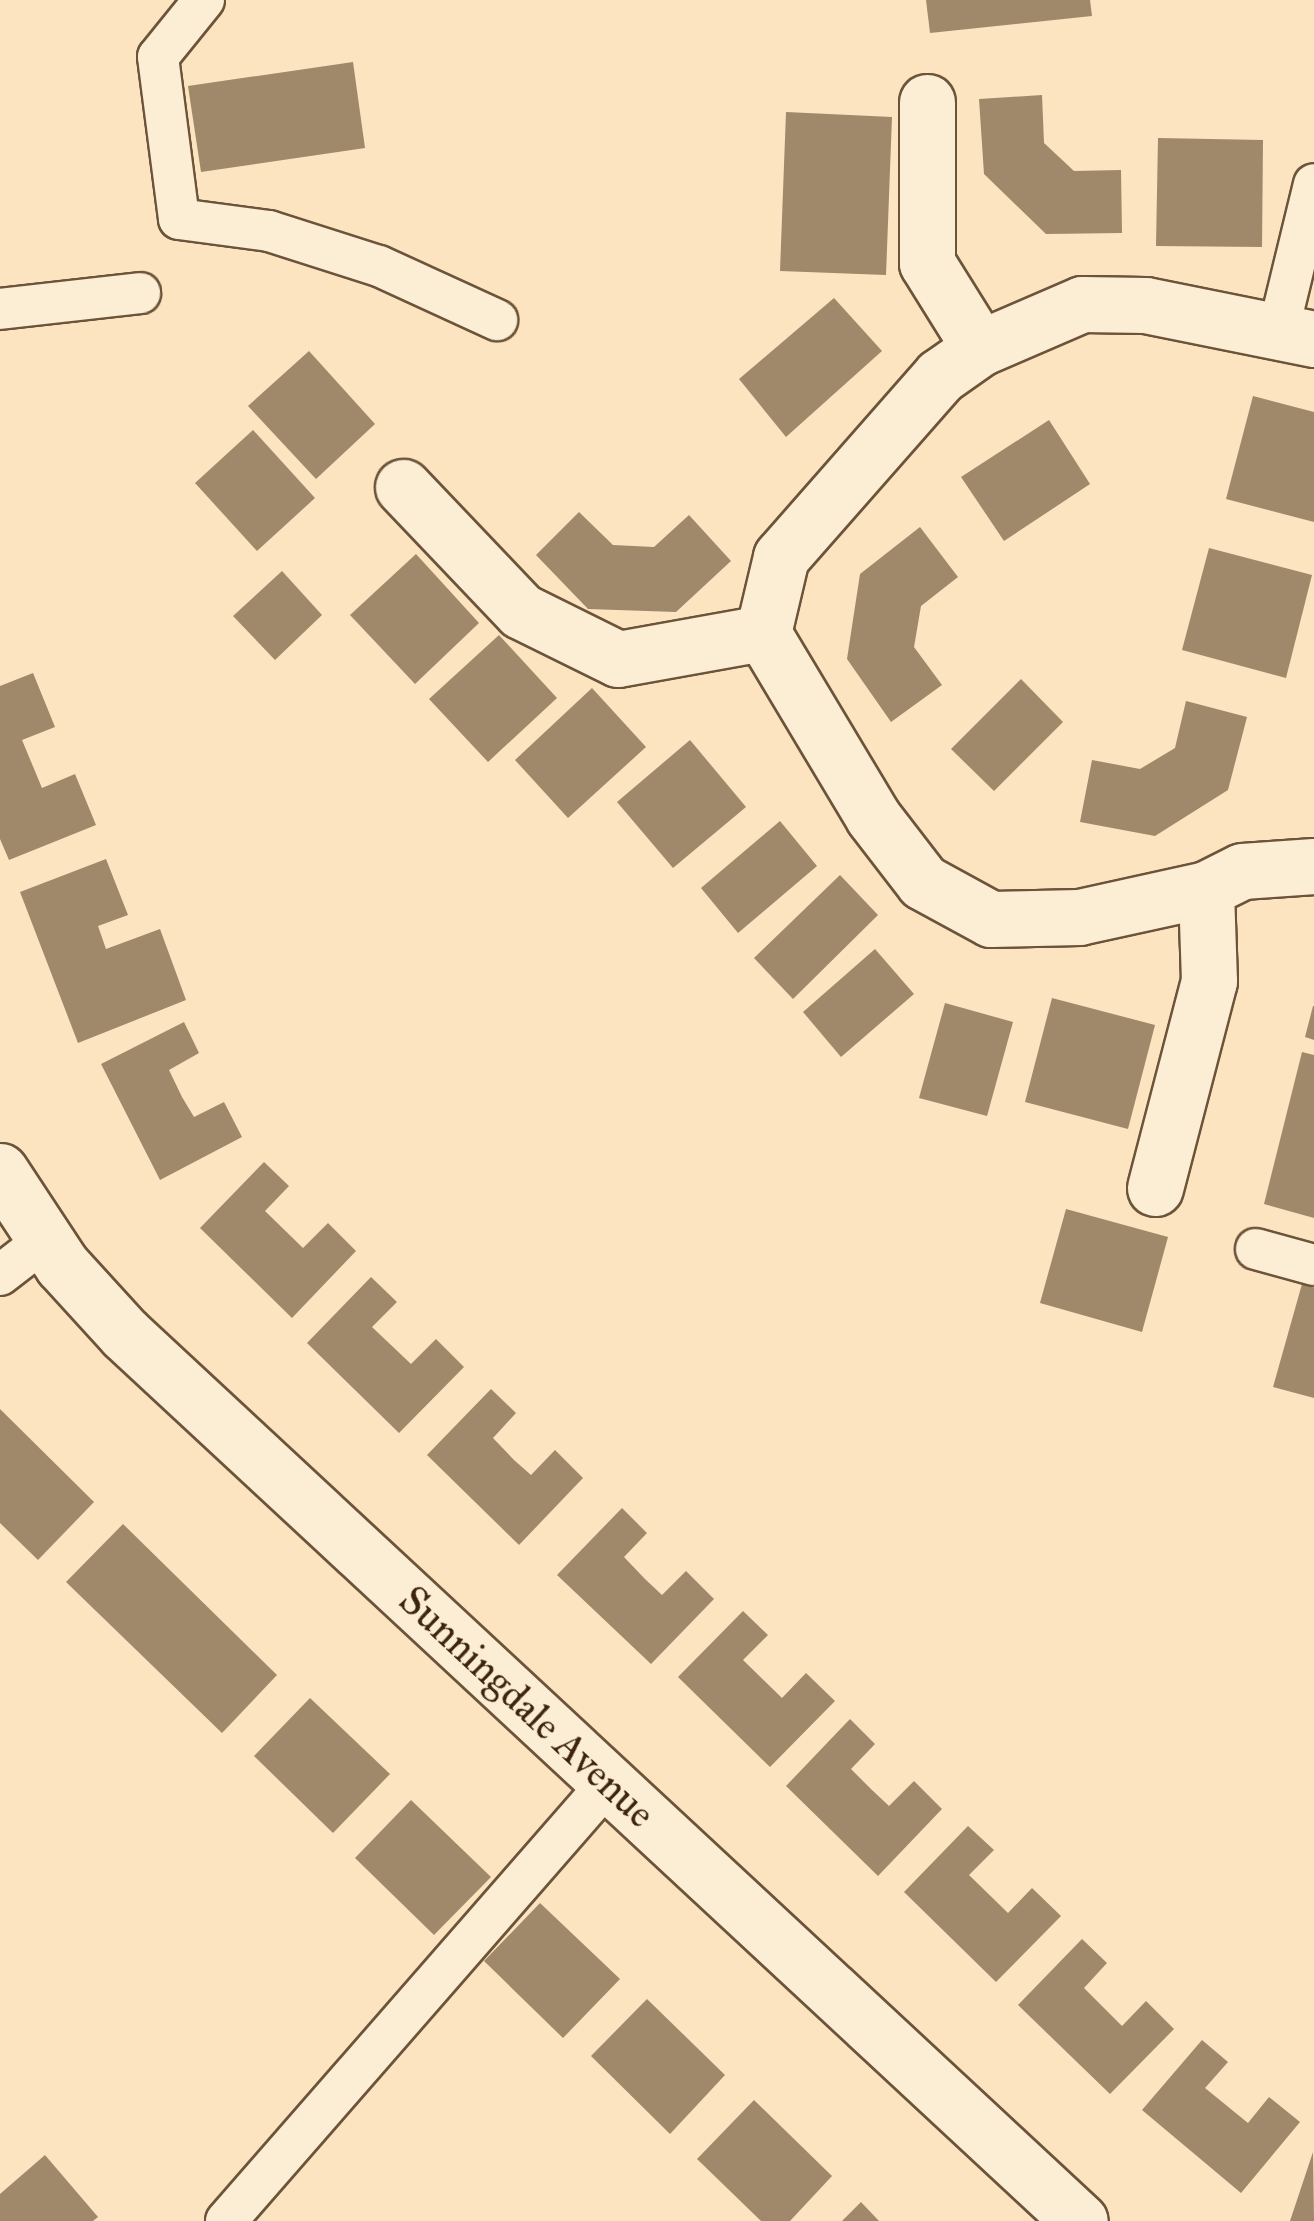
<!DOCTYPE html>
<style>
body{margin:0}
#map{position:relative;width:1314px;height:2221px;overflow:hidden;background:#fbe4bf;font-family:"IM FELL Great Primer",serif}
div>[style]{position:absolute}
.building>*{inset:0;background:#a0886a}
.roads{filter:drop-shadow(2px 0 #6c543a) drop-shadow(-2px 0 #6c543a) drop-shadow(0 2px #6c543a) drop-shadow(0 -2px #6c543a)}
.lane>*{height:40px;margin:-20px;padding:0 20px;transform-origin:20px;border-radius:20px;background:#fcedd5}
.street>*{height:55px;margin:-27.5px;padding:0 27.5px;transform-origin:27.5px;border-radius:27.5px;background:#fcedd5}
span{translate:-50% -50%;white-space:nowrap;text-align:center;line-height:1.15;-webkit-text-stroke:8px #fcedd5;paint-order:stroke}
.street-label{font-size:40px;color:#3d240e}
</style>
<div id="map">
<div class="building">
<i style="clip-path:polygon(926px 0,1090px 0,1092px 16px,930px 33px)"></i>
<i style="clip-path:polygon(353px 62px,365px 148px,201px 172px,188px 86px)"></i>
<i style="clip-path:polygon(1042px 95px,1044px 143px,1074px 171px,1121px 170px,1122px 233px,1046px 234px,984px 174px,979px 99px)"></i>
<i style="clip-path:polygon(786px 112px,892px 117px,886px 275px,780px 271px)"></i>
<i style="clip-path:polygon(1158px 138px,1263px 140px,1262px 247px,1156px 246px)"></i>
<i style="clip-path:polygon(834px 298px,882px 351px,786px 437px,739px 379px)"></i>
<i style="clip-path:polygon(309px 351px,375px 424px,316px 479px,248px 406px)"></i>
<i style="clip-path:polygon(1253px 396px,1314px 412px,1314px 522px,1226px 499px)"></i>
<i style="clip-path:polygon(1049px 420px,1090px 484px,1004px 541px,961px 477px)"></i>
<i style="clip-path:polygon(253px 430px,315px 498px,257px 551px,195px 483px)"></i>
<i style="clip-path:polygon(579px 512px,613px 545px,654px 547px,689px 515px,731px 561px,676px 612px,588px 609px,536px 555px)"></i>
<i style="clip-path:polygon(920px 527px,958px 577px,921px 606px,914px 647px,942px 685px,891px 722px,847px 659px,860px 574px)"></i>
<i style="clip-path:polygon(1209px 548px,1312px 575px,1286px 678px,1182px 650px)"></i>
<i style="clip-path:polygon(416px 554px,479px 623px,415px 684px,350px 615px)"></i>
<i style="clip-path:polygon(282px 571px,322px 615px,275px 660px,233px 616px)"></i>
<i style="clip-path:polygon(499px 635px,557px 698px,488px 762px,429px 699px)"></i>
<i style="clip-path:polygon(33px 673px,55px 727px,22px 740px,42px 788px,75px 774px,96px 825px,9px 860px,0 839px,0 686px)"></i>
<i style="clip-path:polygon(1021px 679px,1063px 722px,994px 791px,951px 749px)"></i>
<i style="clip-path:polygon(592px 688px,646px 747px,568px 818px,515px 760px)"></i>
<i style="clip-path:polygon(1186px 701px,1247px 717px,1228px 790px,1155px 836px,1080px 822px,1092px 760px,1140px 769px,1175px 748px)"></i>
<i style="clip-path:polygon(690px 740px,746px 807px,673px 868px,617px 802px)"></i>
<i style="clip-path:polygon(780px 821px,817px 866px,738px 933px,701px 888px)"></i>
<i style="clip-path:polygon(106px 859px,128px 915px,98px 926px,106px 949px,160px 929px,186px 1000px,78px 1043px,20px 892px)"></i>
<i style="clip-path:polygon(840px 875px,878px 915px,793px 999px,754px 958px)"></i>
<i style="clip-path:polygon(875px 949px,914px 994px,841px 1057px,803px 1012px)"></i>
<i style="clip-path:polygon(1052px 998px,1155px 1025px,1128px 1129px,1025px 1102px)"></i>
<i style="clip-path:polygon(945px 1003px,1013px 1022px,987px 1116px,919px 1098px)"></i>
<i style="clip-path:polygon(1313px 1006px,1314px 1006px,1314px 1040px,1305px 1037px)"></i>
<i style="clip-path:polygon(184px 1022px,199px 1053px,169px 1070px,182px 1097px,194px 1117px,224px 1102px,242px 1137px,160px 1180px,101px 1064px)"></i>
<i style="clip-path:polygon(1302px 1052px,1314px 1055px,1314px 1218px,1264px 1204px)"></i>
<i style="clip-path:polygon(264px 1162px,289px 1186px,265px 1211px,303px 1248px,328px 1223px,356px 1251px,292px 1318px,200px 1228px)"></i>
<i style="clip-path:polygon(1066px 1209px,1168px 1237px,1142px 1332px,1040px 1303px)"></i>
<i style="clip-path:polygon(371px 1277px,397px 1302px,372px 1327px,411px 1364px,436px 1339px,464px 1367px,399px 1433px,307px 1343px)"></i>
<i style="clip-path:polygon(1302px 1284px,1314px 1288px,1314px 1398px,1273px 1387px)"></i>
<i style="clip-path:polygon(491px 1389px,516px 1413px,493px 1438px,514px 1460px,531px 1475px,555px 1450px,583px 1478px,519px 1545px,427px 1455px)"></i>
<i style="clip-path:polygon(0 1409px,94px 1502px,38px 1560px,0 1523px)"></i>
<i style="clip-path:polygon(622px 1508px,647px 1533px,624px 1557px,645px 1579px,662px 1595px,686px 1571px,714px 1599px,651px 1664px,557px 1575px)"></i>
<i style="clip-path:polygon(123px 1524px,277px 1675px,222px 1733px,66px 1582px)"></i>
<i style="clip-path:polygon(743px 1611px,768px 1635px,743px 1660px,782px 1698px,806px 1673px,835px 1701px,770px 1767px,678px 1677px)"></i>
<i style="clip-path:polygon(310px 1698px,390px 1774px,333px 1833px,254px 1756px)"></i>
<i style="clip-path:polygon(850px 1719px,875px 1744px,851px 1769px,872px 1790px,889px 1806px,914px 1781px,942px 1809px,878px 1876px,786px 1786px)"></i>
<i style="clip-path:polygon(411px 1800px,491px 1877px,434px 1935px,355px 1858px)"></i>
<i style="clip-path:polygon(968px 1826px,994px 1850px,969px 1875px,1008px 1913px,1032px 1888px,1061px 1916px,996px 1982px,904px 1892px)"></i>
<i style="clip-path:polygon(540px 1903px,620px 1979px,563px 2038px,484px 1961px)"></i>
<i style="clip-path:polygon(1082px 1939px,1107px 1963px,1084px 1988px,1122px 2026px,1146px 2001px,1174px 2029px,1110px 2094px,1018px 2005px)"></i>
<i style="clip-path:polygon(647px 1999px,725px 2075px,670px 2134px,591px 2056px)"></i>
<i style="clip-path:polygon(1202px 2040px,1228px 2062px,1205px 2088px,1248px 2123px,1269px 2097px,1300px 2122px,1241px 2193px,1142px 2110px)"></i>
<i style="clip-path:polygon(754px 2100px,832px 2176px,790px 2221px,761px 2221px,697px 2159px)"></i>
<i style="clip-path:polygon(1313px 2152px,1314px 2221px,1290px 2221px)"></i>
<i style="clip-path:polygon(45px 2155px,98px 2217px,93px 2221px,0 2221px,0 2194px)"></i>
<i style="clip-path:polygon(861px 2202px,879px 2221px,842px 2221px)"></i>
</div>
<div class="roads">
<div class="lane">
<i style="left:204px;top:0;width:73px;rotate:128.9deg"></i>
<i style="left:158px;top:57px;width:163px;rotate:82.6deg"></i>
<i style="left:179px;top:219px;width:91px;rotate:7.6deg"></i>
<i style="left:269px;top:231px;width:115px;rotate:17.7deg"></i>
<i style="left:379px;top:266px;width:130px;rotate:24.6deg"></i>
<i style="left:0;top:309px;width:141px;rotate:-6.5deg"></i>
<i style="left:1278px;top:332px;width:152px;rotate:-76.3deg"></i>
<i style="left:1256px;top:1249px;width:60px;rotate:15.4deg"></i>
<i style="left:0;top:1275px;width:56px;rotate:-37.7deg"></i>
<i style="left:226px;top:2221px;width:583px;rotate:-48.9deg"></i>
</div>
<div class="street">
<i style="left:927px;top:102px;width:161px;rotate:90deg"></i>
<i style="left:927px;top:263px;width:100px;rotate:58.1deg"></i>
<i style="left:1314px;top:339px;width:172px;rotate:-168.6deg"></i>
<i style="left:1145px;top:305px;width:63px;rotate:-179.1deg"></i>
<i style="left:1082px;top:304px;width:111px;rotate:156.7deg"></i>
<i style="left:980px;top:348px;width:49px;rotate:145deg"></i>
<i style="left:940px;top:376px;width:241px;rotate:131.3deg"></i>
<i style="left:781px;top:557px;width:78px;rotate:103.3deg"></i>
<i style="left:763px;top:633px;width:214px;rotate:59.1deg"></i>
<i style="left:873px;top:817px;width:82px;rotate:52.4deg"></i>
<i style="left:923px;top:882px;width:77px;rotate:28.6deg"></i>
<i style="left:991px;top:919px;width:88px;rotate:-1.3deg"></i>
<i style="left:1079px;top:917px;width:130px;rotate:-12.4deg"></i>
<i style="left:1206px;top:889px;width:40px;rotate:-26.6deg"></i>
<i style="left:1242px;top:871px;width:72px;rotate:-4deg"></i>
<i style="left:403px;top:487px;width:171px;rotate:46.4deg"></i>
<i style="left:521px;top:611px;width:108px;rotate:26.3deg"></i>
<i style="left:618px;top:659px;width:147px;rotate:-10.2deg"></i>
<i style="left:0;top:1171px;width:113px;rotate:56.6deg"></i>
<i style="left:62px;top:1265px;width:93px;rotate:47.6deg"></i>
<i style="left:125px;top:1334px;width:1303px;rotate:42.89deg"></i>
<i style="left:1155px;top:1188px;width:214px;rotate:-75.4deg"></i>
<i style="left:1209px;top:981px;width:92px;rotate:-91.9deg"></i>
</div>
</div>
<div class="street-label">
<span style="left:527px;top:1707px;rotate:43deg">Sunningdale Avenue</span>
</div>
</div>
